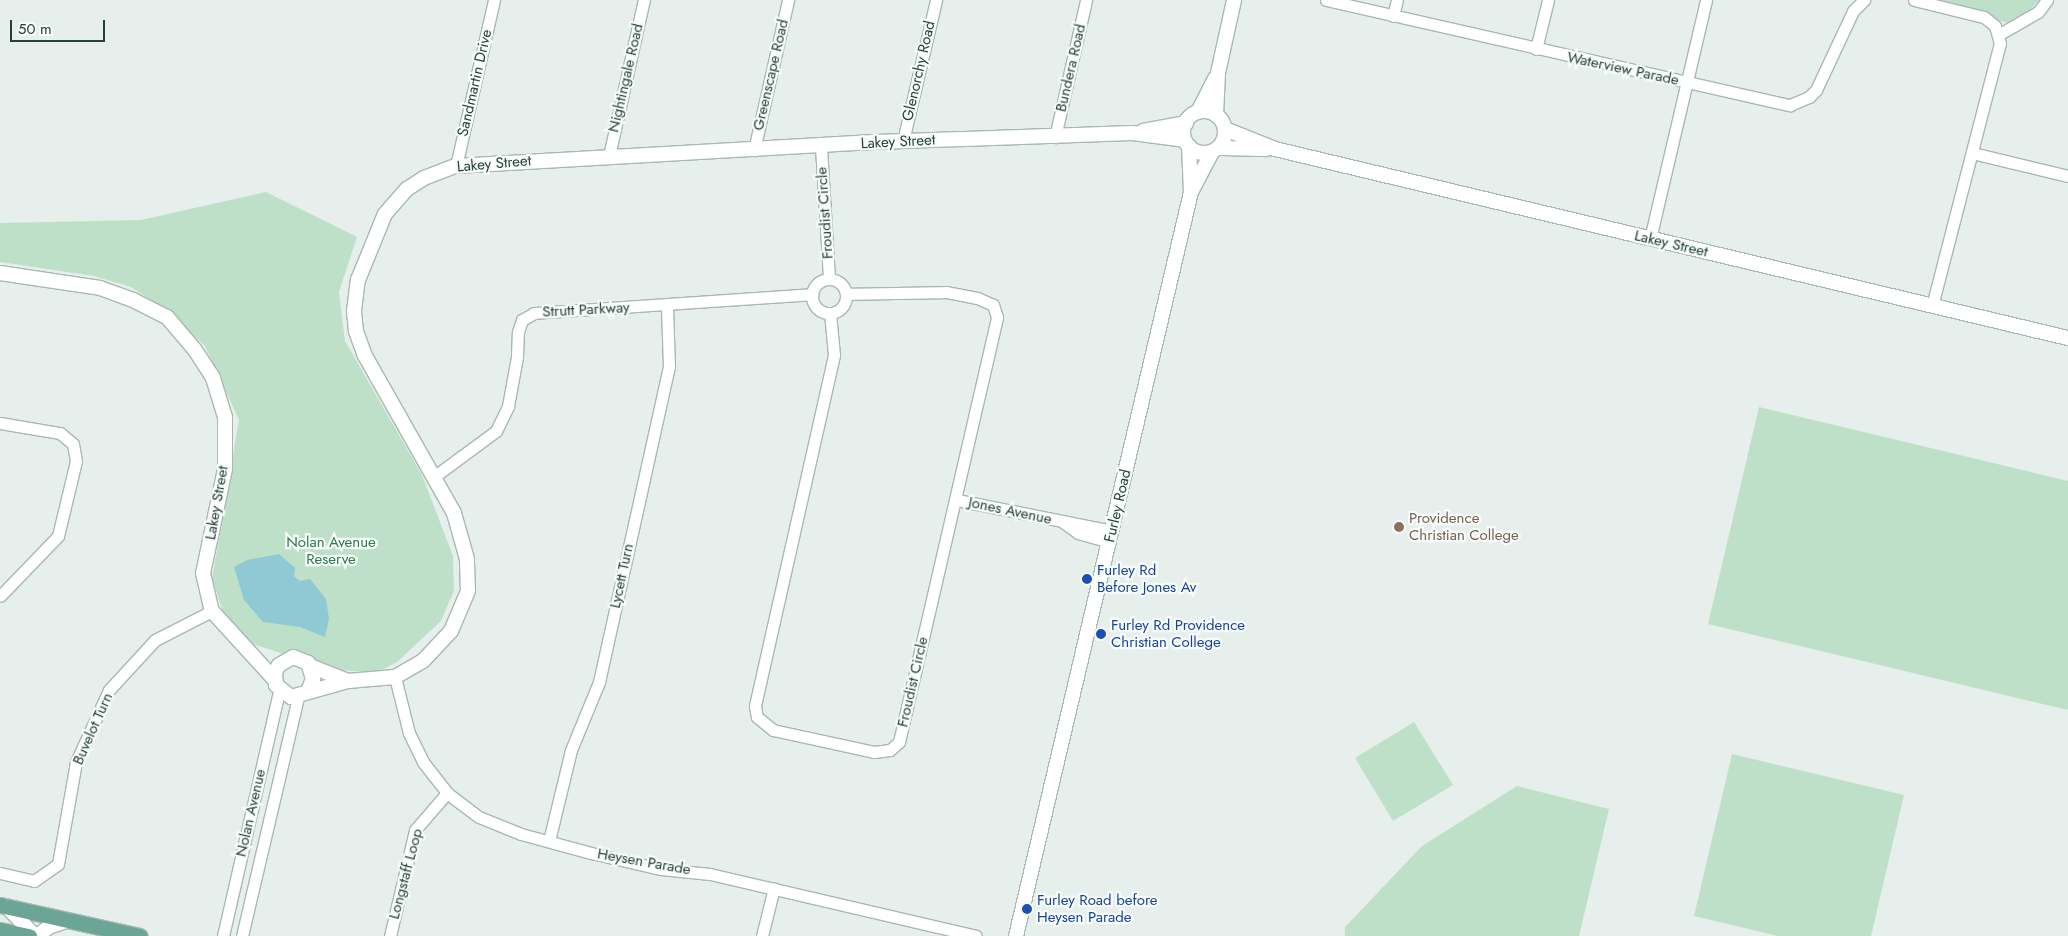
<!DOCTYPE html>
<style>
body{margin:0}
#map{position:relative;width:2068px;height:936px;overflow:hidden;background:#e6efeb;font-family:Jost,sans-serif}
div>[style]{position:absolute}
.green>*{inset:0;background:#bfe0c8}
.water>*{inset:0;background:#8ec9d4}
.roads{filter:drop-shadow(1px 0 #a8b8b2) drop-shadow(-1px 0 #a8b8b2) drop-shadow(0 1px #a8b8b2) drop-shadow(0 -1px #a8b8b2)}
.minor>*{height:11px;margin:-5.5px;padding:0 5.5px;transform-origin:5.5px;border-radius:5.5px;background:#fff}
.minor>.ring{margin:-5.5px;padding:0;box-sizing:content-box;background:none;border:11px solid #fff;border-radius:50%}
.tertiary>*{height:14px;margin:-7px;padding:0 7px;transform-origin:7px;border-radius:7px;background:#fff}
.tertiary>.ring{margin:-7px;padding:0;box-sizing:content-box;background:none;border:14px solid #fff;border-radius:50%}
.primary>*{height:15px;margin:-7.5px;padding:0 7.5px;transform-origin:7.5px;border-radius:7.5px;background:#6aa596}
.dots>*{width:14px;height:14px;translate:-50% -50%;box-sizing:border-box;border:2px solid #f7fbf9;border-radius:50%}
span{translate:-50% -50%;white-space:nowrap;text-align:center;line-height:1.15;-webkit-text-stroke:4.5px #f7fbf9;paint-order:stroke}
.street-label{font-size:15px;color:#24423a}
.education-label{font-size:15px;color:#785e54}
.left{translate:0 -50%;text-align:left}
.park-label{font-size:15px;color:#2d7a4b}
.transit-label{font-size:15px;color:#164399}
.scale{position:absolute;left:10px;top:20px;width:95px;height:22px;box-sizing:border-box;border:2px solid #24423a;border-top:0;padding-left:6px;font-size:15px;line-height:18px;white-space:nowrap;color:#24423a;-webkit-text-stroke:4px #f7fbf9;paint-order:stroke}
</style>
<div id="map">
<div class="green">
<i style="clip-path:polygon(1932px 0,2039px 0,2027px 13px,2011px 22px,2004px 22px)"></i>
<i style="clip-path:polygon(266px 192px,357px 237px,339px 292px,345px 341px,422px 475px,453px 556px,454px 591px,441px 621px,397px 662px,376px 673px,328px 669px,250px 643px,225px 618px,212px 579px,239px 420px,205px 346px,167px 311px,131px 287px,94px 276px,0 262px,0 223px,141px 220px)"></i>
<i style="clip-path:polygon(1759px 407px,2068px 481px,2068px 710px,1708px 624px)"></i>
<i style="clip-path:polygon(1414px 722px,1453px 785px,1393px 821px,1355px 758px)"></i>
<i style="clip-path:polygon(1732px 754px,1904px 795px,1871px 936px,1778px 936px,1694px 916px)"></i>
<i style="clip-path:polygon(1517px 786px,1609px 809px,1579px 936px,1345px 936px,1345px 927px,1422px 846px)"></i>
</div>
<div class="water">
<i style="clip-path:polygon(279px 554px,295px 568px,294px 576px,300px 581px,310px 579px,326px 599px,329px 619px,325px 637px,300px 627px,263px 622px,244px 600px,234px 567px,247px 560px)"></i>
</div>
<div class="roads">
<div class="minor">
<i style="left:1326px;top:0;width:476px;rotate:12.8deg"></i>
<i style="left:1790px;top:105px;width:21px;rotate:-23deg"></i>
<i style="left:1809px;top:97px;width:10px;rotate:-45deg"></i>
<i style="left:1816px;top:90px;width:87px;rotate:-64.9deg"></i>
<i style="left:1853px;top:11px;width:16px;rotate:-45deg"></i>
<i style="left:1914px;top:0;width:72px;rotate:13.7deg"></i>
<i style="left:1984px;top:17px;width:14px;rotate:39deg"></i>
<i style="left:1995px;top:26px;width:18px;rotate:74deg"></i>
<i style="left:2000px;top:43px;width:272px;rotate:104.5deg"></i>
<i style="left:1393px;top:16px;width:16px;rotate:-76deg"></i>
<i style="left:1998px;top:35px;width:46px;rotate:-29.9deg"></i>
<i style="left:2038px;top:12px;width:15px;rotate:-53deg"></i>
<i style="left:1536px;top:49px;width:50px;rotate:-76.2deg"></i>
<i style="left:1055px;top:137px;width:140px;rotate:-77.2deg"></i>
<i style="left:903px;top:141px;width:145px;rotate:-76.8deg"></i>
<i style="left:821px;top:147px;width:132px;rotate:86.5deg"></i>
<i style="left:754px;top:150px;width:154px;rotate:-77.2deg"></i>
<i style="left:1972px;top:153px;width:99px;rotate:13.5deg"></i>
<i style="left:609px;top:156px;width:160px;rotate:-77.4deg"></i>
<i style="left:456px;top:166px;width:170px;rotate:-77.1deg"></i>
<i style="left:1650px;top:239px;width:245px;rotate:-76.8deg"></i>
<i class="ring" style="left:812px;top:279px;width:23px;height:23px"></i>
<i style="left:830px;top:313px;width:42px;rotate:84.6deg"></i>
<i style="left:834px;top:355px;width:360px;rotate:102.7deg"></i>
<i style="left:755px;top:706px;width:11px;rotate:80deg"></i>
<i style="left:757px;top:717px;width:21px;rotate:39deg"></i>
<i style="left:773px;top:730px;width:103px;rotate:12.3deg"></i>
<i style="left:874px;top:752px;width:16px;rotate:-7deg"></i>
<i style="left:890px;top:750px;width:12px;rotate:-42deg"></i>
<i style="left:899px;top:742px;width:436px;rotate:-77deg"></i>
<i style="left:997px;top:317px;width:13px;rotate:-108deg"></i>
<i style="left:993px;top:305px;width:17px;rotate:-156deg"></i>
<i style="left:977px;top:298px;width:32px;rotate:-169deg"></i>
<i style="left:946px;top:292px;width:100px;rotate:178.9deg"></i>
<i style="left:0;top:423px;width:61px;rotate:9.5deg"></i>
<i style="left:60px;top:433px;width:17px;rotate:40deg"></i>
<i style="left:73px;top:444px;width:17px;rotate:80deg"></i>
<i style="left:76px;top:461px;width:77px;rotate:103.5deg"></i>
<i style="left:58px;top:536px;width:83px;rotate:134deg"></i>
<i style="left:435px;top:476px;width:76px;rotate:-36.4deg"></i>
<i style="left:496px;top:431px;width:28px;rotate:-64deg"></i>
<i style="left:508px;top:406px;width:50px;rotate:-79.6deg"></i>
<i style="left:517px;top:357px;width:25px;rotate:-88deg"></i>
<i style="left:518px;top:332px;width:13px;rotate:-72deg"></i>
<i style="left:522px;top:320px;width:14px;rotate:-30deg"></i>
<i style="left:534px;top:313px;width:279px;rotate:-3.9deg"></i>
<i style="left:957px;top:500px;width:158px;rotate:11.3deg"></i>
<i style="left:1063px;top:522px;width:19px;rotate:36deg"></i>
<i style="left:1078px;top:533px;width:32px;rotate:16deg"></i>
<i style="left:395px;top:677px;width:58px;rotate:76deg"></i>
<i style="left:409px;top:733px;width:32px;rotate:64deg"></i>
<i style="left:423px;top:762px;width:39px;rotate:52deg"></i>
<i style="left:447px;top:793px;width:40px;rotate:37deg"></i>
<i style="left:479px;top:817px;width:45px;rotate:22deg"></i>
<i style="left:521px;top:834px;width:73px;rotate:15.2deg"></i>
<i style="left:591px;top:853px;width:72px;rotate:12.9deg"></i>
<i style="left:661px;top:869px;width:49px;rotate:5.8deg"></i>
<i style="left:710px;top:874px;width:273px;rotate:13.1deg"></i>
<i style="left:549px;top:841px;width:94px;rotate:-76.4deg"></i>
<i style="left:571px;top:750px;width:74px;rotate:-67.6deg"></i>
<i style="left:599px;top:682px;width:323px;rotate:-77.5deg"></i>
<i style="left:669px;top:367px;width:61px;rotate:-91.9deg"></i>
<i style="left:0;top:873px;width:35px;rotate:13deg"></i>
<i style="left:34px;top:881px;width:29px;rotate:-35deg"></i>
<i style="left:58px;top:864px;width:104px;rotate:-80deg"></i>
<i style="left:76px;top:762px;width:79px;rotate:-65.4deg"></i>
<i style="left:109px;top:690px;width:68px;rotate:-47.4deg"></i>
<i style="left:155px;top:640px;width:64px;rotate:-27deg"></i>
<i style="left:223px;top:936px;width:251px;rotate:-77.1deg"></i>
<i style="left:242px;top:936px;width:245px;rotate:-76.8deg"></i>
<i style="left:390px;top:936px;width:109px;rotate:-76.7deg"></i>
<i style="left:415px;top:830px;width:49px;rotate:-49.1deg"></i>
<i style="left:762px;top:936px;width:49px;rotate:-76deg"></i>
</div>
<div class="tertiary">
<i class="ring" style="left:1183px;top:111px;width:28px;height:28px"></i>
<i style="left:1198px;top:112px;width:38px;rotate:-63deg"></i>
<i style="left:1216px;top:115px;width:42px;rotate:-87.3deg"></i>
<i style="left:1218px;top:73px;width:75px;rotate:-77.6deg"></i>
<i style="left:1225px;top:129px;width:54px;rotate:21.8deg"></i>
<i style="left:1275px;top:149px;width:815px;rotate:13.41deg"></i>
<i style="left:1143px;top:131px;width:44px;rotate:-10.5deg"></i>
<i style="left:1189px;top:146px;width:45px;rotate:87.5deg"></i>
<i style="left:1219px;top:148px;width:47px;rotate:1.2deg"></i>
<i style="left:0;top:273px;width:101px;rotate:8.5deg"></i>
<i style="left:100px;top:288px;width:37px;rotate:20deg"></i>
<i style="left:135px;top:301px;width:36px;rotate:27deg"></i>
<i style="left:167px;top:317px;width:43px;rotate:49.7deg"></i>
<i style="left:195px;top:350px;width:33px;rotate:57deg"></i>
<i style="left:213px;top:378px;width:41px;rotate:72.9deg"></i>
<i style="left:225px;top:417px;width:52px;rotate:90deg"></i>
<i style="left:225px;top:469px;width:106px;rotate:101.9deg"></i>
<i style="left:203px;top:573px;width:39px;rotate:77deg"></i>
<i style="left:212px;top:611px;width:92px;rotate:47.6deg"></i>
<i style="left:310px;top:666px;width:41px;rotate:21.5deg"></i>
<i style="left:308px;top:691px;width:13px;rotate:-67deg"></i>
<i style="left:313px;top:679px;width:17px;rotate:-107deg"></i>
<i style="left:308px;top:663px;width:16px;rotate:-158deg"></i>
<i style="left:293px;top:657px;width:16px;rotate:150deg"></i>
<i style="left:279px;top:665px;width:8px;rotate:120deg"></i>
<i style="left:275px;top:672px;width:13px;rotate:86deg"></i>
<i style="left:276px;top:685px;width:19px;rotate:39deg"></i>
<i style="left:291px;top:697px;width:59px;rotate:-15.7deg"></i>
<i style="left:348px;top:681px;width:47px;rotate:-4.9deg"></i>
<i style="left:395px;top:677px;width:32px;rotate:-30deg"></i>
<i style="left:423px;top:661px;width:41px;rotate:-47deg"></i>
<i style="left:451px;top:631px;width:43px;rotate:-67deg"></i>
<i style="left:468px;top:591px;width:32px;rotate:-92deg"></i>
<i style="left:467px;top:559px;width:48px;rotate:-105.8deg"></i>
<i style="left:454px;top:513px;width:180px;rotate:-119.5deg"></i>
<i style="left:365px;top:356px;width:27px;rotate:-110deg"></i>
<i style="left:356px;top:331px;width:20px;rotate:-96deg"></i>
<i style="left:354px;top:311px;width:31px;rotate:-83deg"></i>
<i style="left:358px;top:280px;width:71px;rotate:-67.8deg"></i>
<i style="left:385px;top:214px;width:33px;rotate:-49deg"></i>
<i style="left:407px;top:189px;width:20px;rotate:-33deg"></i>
<i style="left:424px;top:178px;width:34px;rotate:-21deg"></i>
<i style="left:456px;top:166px;width:422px;rotate:-3.3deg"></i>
<i style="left:877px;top:142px;width:255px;rotate:-2deg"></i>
<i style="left:1132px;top:133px;width:53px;rotate:7.5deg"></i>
<i style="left:6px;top:906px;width:42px;rotate:46deg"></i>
<i style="left:37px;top:936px;width:15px;rotate:-37deg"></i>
<i style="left:49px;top:927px;width:21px;rotate:-19deg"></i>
<i style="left:1016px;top:936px;width:764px;rotate:-76.76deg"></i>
<i style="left:1191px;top:192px;width:45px;rotate:-62.3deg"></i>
</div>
<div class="primary">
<i style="left:0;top:905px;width:143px;rotate:12.5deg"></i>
<i style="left:0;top:930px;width:30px;rotate:12deg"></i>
</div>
</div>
<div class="dots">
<i style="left:1399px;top:527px;background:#8d6e63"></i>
<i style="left:1087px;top:579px;background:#1a4fb4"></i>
<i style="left:1101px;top:634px;background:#1a4fb4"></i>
<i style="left:1027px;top:909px;background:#1a4fb4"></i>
</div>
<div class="street-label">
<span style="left:1071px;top:68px;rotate:-77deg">Bundera Road</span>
<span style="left:1623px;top:69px;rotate:12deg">Waterview Parade</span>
<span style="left:919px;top:71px;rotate:-77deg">Glenorchy Road</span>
<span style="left:771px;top:75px;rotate:-77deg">Greenscape Road</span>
<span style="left:626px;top:78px;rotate:-77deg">Nightingale Road</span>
<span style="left:475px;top:83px;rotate:-77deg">Sandmartin Drive</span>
<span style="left:898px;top:142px;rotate:-3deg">Lakey Street</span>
<span style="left:494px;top:164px;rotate:-5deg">Lakey Street</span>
<span style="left:825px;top:213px;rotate:-94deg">Froudist Circle</span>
<span style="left:1671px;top:244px;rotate:13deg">Lakey Street</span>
<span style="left:586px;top:310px;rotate:-3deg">Strutt Parkway</span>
<span style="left:217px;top:503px;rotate:-80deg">Lakey Street</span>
<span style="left:1118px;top:506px;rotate:-77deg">Furley Road</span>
<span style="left:1010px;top:511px;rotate:12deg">Jones Avenue</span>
<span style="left:622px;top:576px;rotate:-78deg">Lycett Turn</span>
<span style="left:913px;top:682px;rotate:-77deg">Froudist Circle</span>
<span style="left:93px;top:729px;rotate:-66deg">Buvelot Turn</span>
<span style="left:251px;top:813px;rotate:-77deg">Nolan Avenue</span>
<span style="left:644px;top:862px;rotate:10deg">Heysen Parade</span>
<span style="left:406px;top:874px;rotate:-75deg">Longstaff Loop</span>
</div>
<div class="education-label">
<span class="left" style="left:1409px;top:527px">Providence<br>Christian College</span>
</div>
<div class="park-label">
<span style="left:331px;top:551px">Nolan Avenue<br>Reserve</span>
</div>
<div class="transit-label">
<span class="left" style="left:1097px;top:579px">Furley Rd<br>Before Jones Av</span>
<span class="left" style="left:1111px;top:634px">Furley Rd Providence<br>Christian College</span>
<span class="left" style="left:1037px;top:909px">Furley Road before<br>Heysen Parade</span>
</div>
<div class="scale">50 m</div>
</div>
